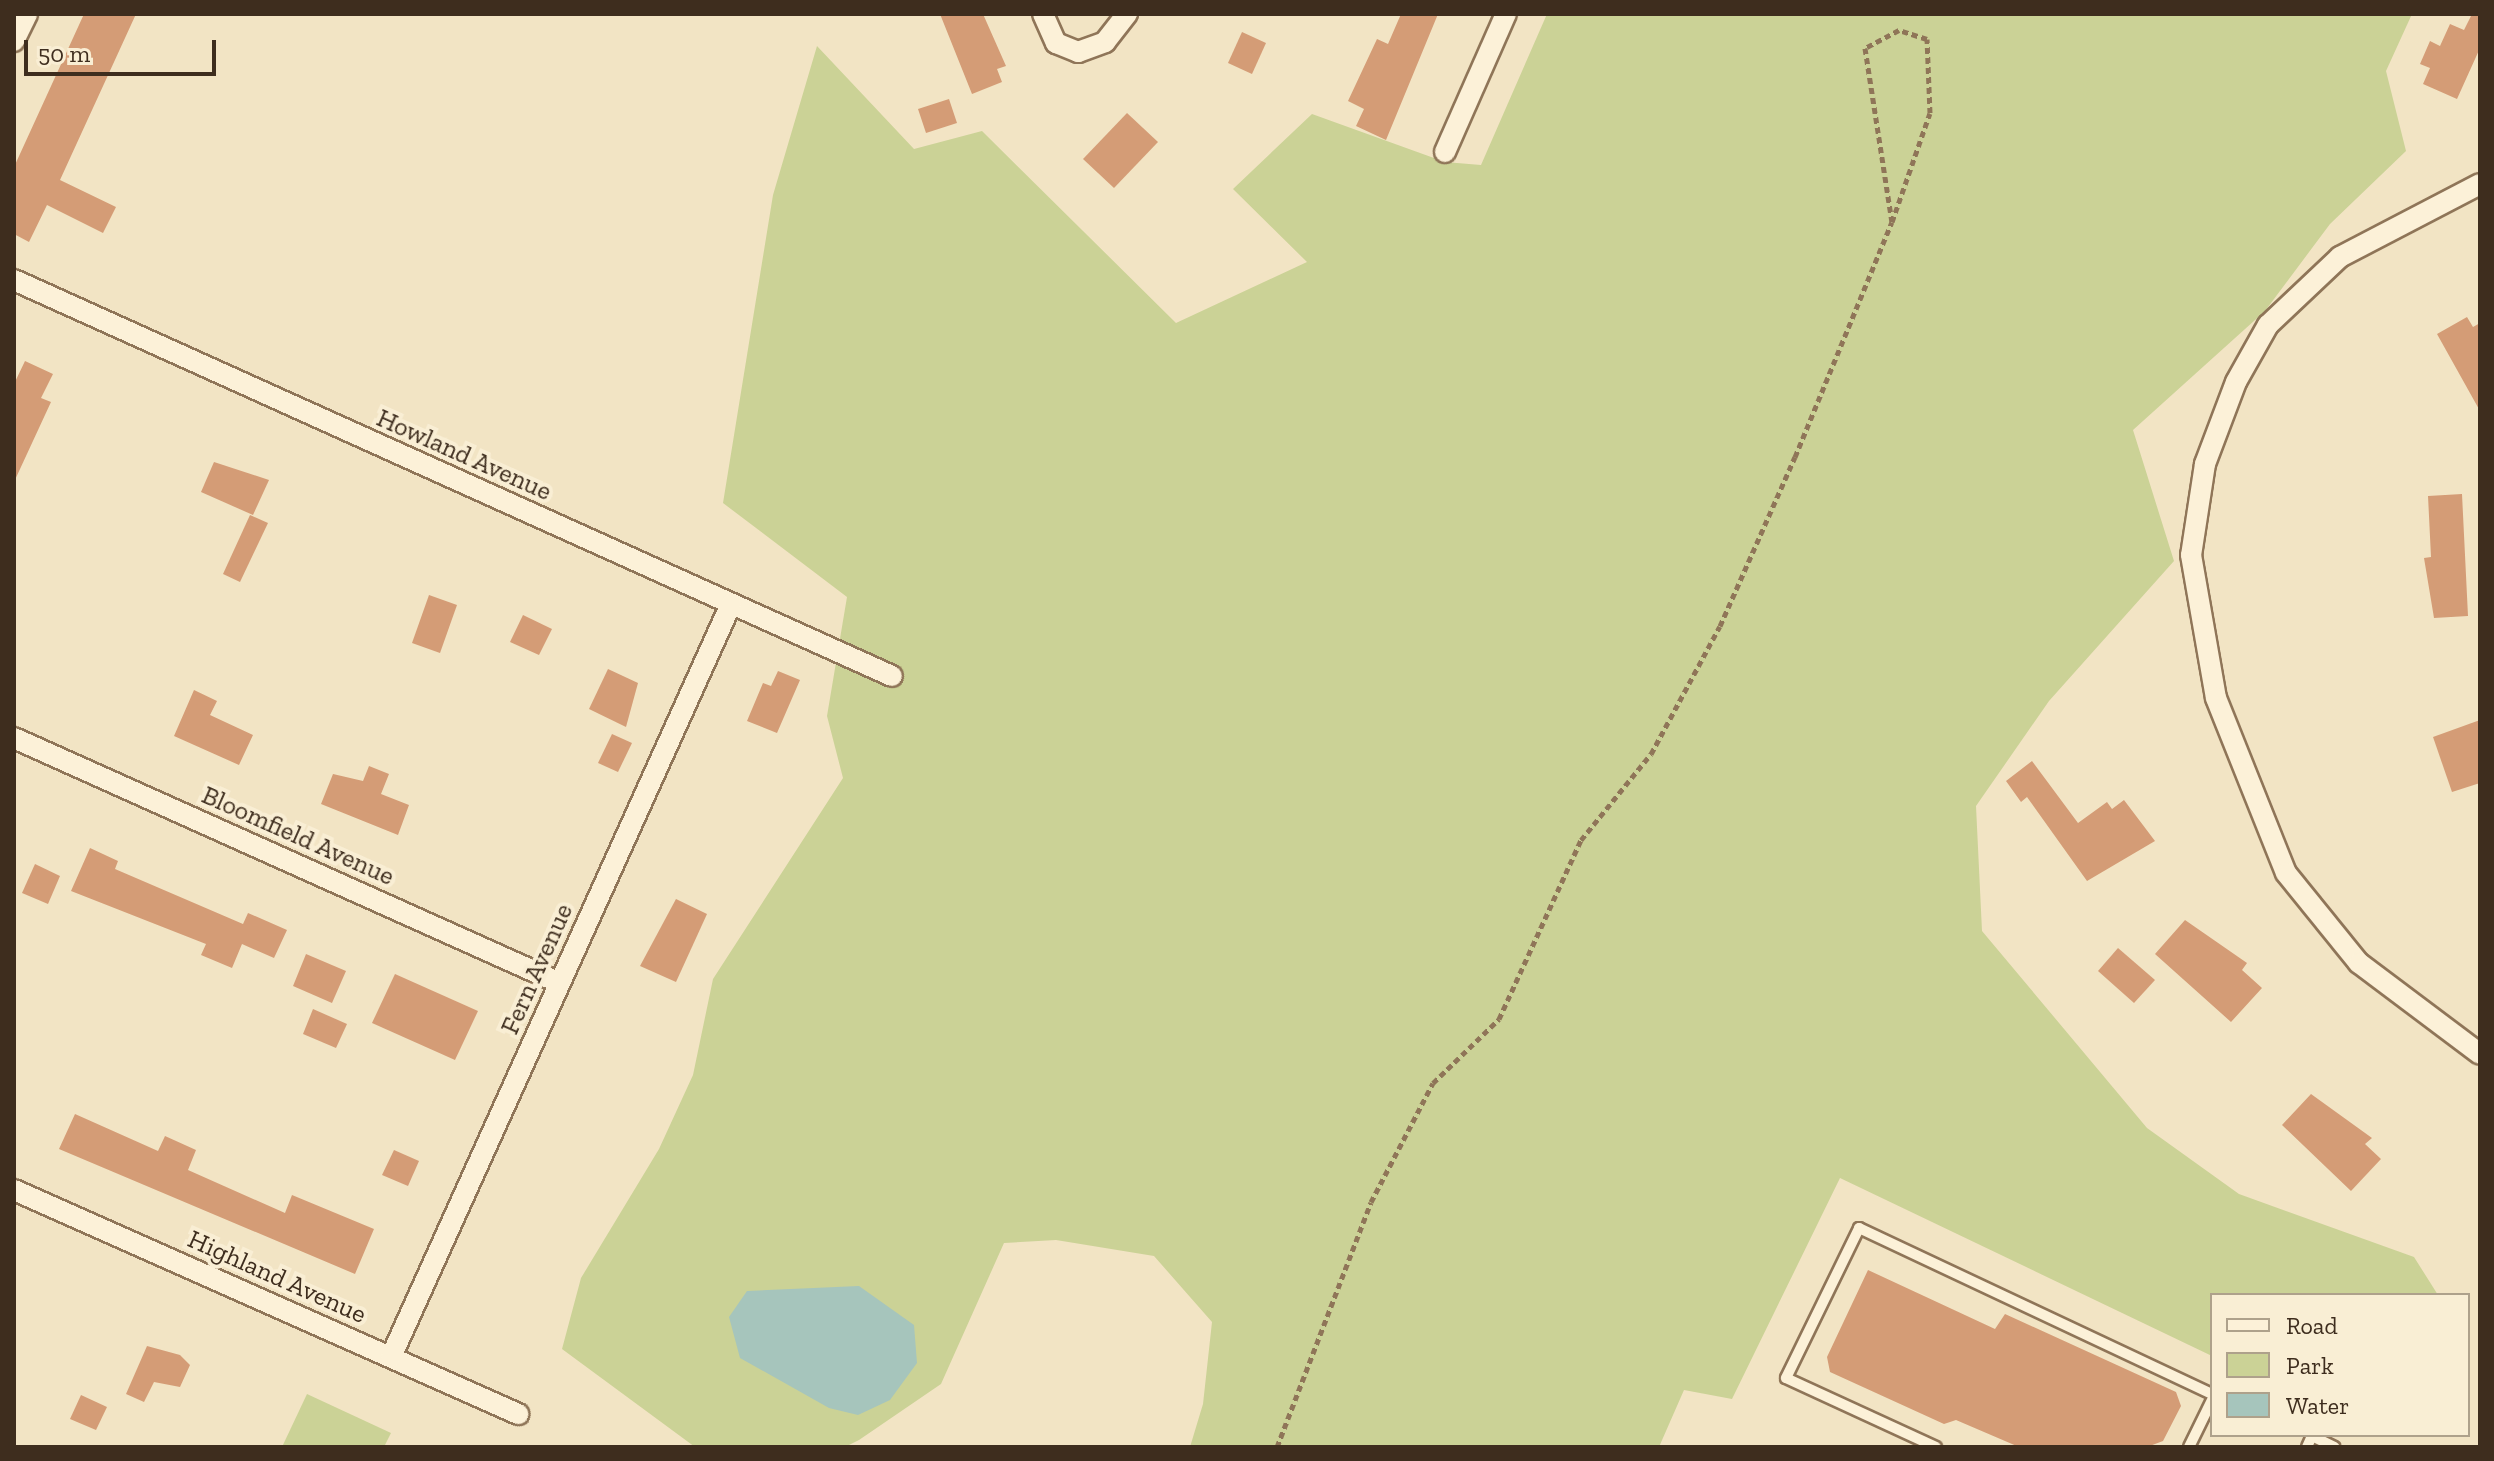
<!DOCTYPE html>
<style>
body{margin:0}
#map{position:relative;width:2494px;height:1461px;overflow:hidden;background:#f2e4c4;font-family:"Zilla Slab",serif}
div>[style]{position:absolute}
.green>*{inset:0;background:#cbd296}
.water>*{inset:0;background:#a6c5bc}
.building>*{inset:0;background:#d49c76}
.path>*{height:5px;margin-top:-2.5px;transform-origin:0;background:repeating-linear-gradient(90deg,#8f7558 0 6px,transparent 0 10px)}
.roads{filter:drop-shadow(2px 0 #8f7558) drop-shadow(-2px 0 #8f7558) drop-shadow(0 2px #8f7558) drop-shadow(0 -2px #8f7558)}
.lane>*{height:10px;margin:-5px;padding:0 5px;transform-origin:5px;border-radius:5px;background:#fcf1d8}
.street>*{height:20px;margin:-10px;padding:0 10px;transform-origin:10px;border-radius:10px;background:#fcf1d8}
span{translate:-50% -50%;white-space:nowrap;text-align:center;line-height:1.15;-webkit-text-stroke:8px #f9eed4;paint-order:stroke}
.street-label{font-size:26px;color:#3e2d1e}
.frame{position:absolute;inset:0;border:16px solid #3e2d1e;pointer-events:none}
.legend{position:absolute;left:2210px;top:1293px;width:260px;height:144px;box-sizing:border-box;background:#f9eed4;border:2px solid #aea18b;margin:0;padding:10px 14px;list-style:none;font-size:24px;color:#3e2d1e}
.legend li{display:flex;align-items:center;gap:16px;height:40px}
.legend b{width:40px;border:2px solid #aea18b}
.scale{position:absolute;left:24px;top:40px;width:192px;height:36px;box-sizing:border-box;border:4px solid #3e2d1e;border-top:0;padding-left:10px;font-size:24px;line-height:28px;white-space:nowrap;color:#3e2d1e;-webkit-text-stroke:6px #f9eed4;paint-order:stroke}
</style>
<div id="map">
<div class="green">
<i style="clip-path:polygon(1547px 14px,2412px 14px,2386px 71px,2406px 151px,2330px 224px,2265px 311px,2133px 430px,2174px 561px,2049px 701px,1976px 806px,1982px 931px,2147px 1128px,2239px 1194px,2414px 1257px,2438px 1295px,2212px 1295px,2212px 1356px,1840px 1178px,1732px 1399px,1684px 1390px,1659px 1447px,1190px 1447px,1203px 1404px,1212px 1322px,1154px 1256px,1056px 1240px,1004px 1243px,941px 1384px,859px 1440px,845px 1447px,695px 1447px,562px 1349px,581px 1278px,659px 1149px,693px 1075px,713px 979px,843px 778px,827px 716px,847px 597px,723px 503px,773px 195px,817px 46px,914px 149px,982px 131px,1176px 323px,1307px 262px,1233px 189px,1312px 114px,1445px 162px,1481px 165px)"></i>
<i style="clip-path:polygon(307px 1394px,391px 1433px,384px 1447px,282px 1447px)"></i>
</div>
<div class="water">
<i style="clip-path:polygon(859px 1286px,914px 1325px,917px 1363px,890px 1400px,858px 1415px,829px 1408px,740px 1358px,729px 1317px,747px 1291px)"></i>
</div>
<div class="building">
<i style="clip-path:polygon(84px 14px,136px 14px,60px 180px,116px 207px,103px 233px,47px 205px,29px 242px,14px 234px,14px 167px)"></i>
<i style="clip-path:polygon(940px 14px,983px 14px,1006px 66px,997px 69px,1002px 82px,972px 94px)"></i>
<i style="clip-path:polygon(1401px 14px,1438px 14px,1386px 140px,1356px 126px,1364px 109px,1348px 101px,1377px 39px,1388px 44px)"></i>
<i style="clip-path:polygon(2472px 14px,2480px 14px,2480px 48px,2457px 99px,2423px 84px,2430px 68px,2420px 64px,2430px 41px,2440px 46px,2450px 24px,2464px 30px)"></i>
<i style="clip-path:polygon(1242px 32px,1266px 43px,1252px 74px,1228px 63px)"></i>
<i style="clip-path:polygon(949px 99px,957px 123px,926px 133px,918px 109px)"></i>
<i style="clip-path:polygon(1127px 113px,1158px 142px,1114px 188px,1083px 159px)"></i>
<i style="clip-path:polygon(2467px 317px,2473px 327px,2480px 323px,2480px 411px,2437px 334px)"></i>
<i style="clip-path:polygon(25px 361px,53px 374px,41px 398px,51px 402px,14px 482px,14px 384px)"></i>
<i style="clip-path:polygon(214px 462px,269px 480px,253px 515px,201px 492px)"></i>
<i style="clip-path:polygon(2462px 494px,2468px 616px,2434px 618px,2424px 558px,2431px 557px,2428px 496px)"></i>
<i style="clip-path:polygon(250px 515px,268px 523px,240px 582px,223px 574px)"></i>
<i style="clip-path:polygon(429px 595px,457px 605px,440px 653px,412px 643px)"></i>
<i style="clip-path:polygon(523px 615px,552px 629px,539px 655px,510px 642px)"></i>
<i style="clip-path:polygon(608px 669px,638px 683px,626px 727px,589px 709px)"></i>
<i style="clip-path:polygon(778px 671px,800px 680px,777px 733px,747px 721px,763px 683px,771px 686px)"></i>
<i style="clip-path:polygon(194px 690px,217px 701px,210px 715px,253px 735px,239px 765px,174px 736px)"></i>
<i style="clip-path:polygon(2480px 720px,2480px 783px,2452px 792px,2433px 737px)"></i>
<i style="clip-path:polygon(612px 734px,632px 743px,618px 772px,598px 763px)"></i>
<i style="clip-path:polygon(2032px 761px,2078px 823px,2107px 802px,2112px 809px,2124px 800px,2155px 841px,2087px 881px,2027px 797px,2021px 802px,2006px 781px)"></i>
<i style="clip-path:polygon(369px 766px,389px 774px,381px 794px,409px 805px,398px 835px,321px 804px,333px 774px,363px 781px)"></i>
<i style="clip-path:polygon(90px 848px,118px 861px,115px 869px,243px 924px,248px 913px,287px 930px,274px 958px,242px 944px,232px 968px,201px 955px,206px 944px,71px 891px)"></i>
<i style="clip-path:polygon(35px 864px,60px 876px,48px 904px,22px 893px)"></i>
<i style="clip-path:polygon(676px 899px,707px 914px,676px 982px,640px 966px)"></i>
<i style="clip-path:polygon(2185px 920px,2247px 963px,2242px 970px,2262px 988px,2231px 1022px,2155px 954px)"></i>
<i style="clip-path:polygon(2118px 948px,2155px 980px,2134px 1003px,2098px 971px)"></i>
<i style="clip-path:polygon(306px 954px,346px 971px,332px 1003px,293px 986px)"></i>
<i style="clip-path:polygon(395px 974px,478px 1011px,455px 1060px,372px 1023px)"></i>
<i style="clip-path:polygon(313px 1009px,347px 1024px,336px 1048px,303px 1034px)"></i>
<i style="clip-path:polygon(2311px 1094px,2372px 1138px,2365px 1144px,2381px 1159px,2351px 1191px,2282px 1125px)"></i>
<i style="clip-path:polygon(75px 1114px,158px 1151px,165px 1136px,196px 1150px,188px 1170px,285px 1213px,292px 1195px,374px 1229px,355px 1274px,59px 1149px)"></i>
<i style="clip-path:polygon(394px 1150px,419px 1161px,408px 1186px,382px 1175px)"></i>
<i style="clip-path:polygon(1868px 1270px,1995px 1329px,2005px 1314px,2176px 1392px,2181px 1406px,2163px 1441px,2147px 1447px,2019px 1447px,1956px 1420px,1944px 1424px,1830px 1372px,1827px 1357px)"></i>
<i style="clip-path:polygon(147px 1346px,180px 1355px,190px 1365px,180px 1387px,154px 1382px,144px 1402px,126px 1394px)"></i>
<i style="clip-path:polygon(81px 1395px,107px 1407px,96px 1430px,70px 1419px)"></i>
</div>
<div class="path">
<i style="left:1277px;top:1447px;width:262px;rotate:-69deg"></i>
<i style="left:1371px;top:1202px;width:134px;rotate:-62.5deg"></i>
<i style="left:1433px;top:1083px;width:92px;rotate:-44.1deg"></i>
<i style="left:1499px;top:1019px;width:197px;rotate:-65.4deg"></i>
<i style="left:1581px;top:840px;width:111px;rotate:-50.9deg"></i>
<i style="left:1651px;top:754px;width:145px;rotate:-61.7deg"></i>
<i style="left:1720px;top:626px;width:185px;rotate:-66.1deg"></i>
<i style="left:1795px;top:457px;width:254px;rotate:-67.6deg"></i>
<i style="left:1892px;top:222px;width:115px;rotate:-70.8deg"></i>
<i style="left:1930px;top:113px;width:74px;rotate:-92.3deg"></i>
<i style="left:1927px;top:39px;width:29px;rotate:-162deg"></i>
<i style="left:1899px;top:30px;width:38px;rotate:152deg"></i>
<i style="left:1865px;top:48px;width:176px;rotate:81.2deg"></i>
</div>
<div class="roads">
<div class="lane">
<i style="left:1936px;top:1447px;width:165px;rotate:-155.3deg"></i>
<i style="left:1786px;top:1378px;width:167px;rotate:-64deg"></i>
<i style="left:1859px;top:1228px;width:390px;rotate:25.2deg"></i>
<i style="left:2189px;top:1447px;width:52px;rotate:-63.9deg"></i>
<i style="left:2307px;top:1447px;width:12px;rotate:-66deg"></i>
<i style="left:2312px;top:1436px;width:25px;rotate:26deg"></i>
</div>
<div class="street">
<i style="left:1043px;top:14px;width:32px;rotate:66deg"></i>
<i style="left:1056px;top:43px;width:24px;rotate:22deg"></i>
<i style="left:1078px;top:52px;width:29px;rotate:-20deg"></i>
<i style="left:1105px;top:42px;width:36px;rotate:-52deg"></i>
<i style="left:14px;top:41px;width:30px;rotate:-64deg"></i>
<i style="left:1445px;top:152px;width:151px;rotate:-66.2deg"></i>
<i style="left:2480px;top:184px;width:158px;rotate:152.5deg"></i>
<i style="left:2340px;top:257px;width:99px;rotate:136.6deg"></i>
<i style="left:2268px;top:325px;width:65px;rotate:119.3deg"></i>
<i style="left:2236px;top:382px;width:88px;rotate:110.7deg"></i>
<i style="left:2205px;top:464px;width:92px;rotate:98.7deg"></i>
<i style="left:2191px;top:555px;width:145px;rotate:80.1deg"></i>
<i style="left:2216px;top:698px;width:188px;rotate:68.2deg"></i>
<i style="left:2286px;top:873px;width:116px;rotate:51deg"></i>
<i style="left:2359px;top:963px;width:151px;rotate:36.9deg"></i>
<i style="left:14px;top:280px;width:963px;rotate:24.28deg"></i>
<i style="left:14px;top:738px;width:598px;rotate:24.17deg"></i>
<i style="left:14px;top:1190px;width:552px;rotate:23.96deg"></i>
<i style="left:391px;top:1357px;width:826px;rotate:-65.7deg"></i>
</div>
</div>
<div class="street-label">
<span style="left:464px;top:455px;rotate:24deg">Howland Avenue</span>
<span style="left:298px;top:836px;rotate:24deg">Bloomfield Avenue</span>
<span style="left:537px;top:969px;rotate:-66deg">Fern Avenue</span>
<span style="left:277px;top:1277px;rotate:24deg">Highland Avenue</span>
</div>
<div class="frame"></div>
<ul class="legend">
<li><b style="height:10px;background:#fcf1d8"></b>Road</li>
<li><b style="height:22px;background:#cbd296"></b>Park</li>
<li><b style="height:22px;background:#a6c5bc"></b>Water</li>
</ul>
<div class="scale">50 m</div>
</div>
